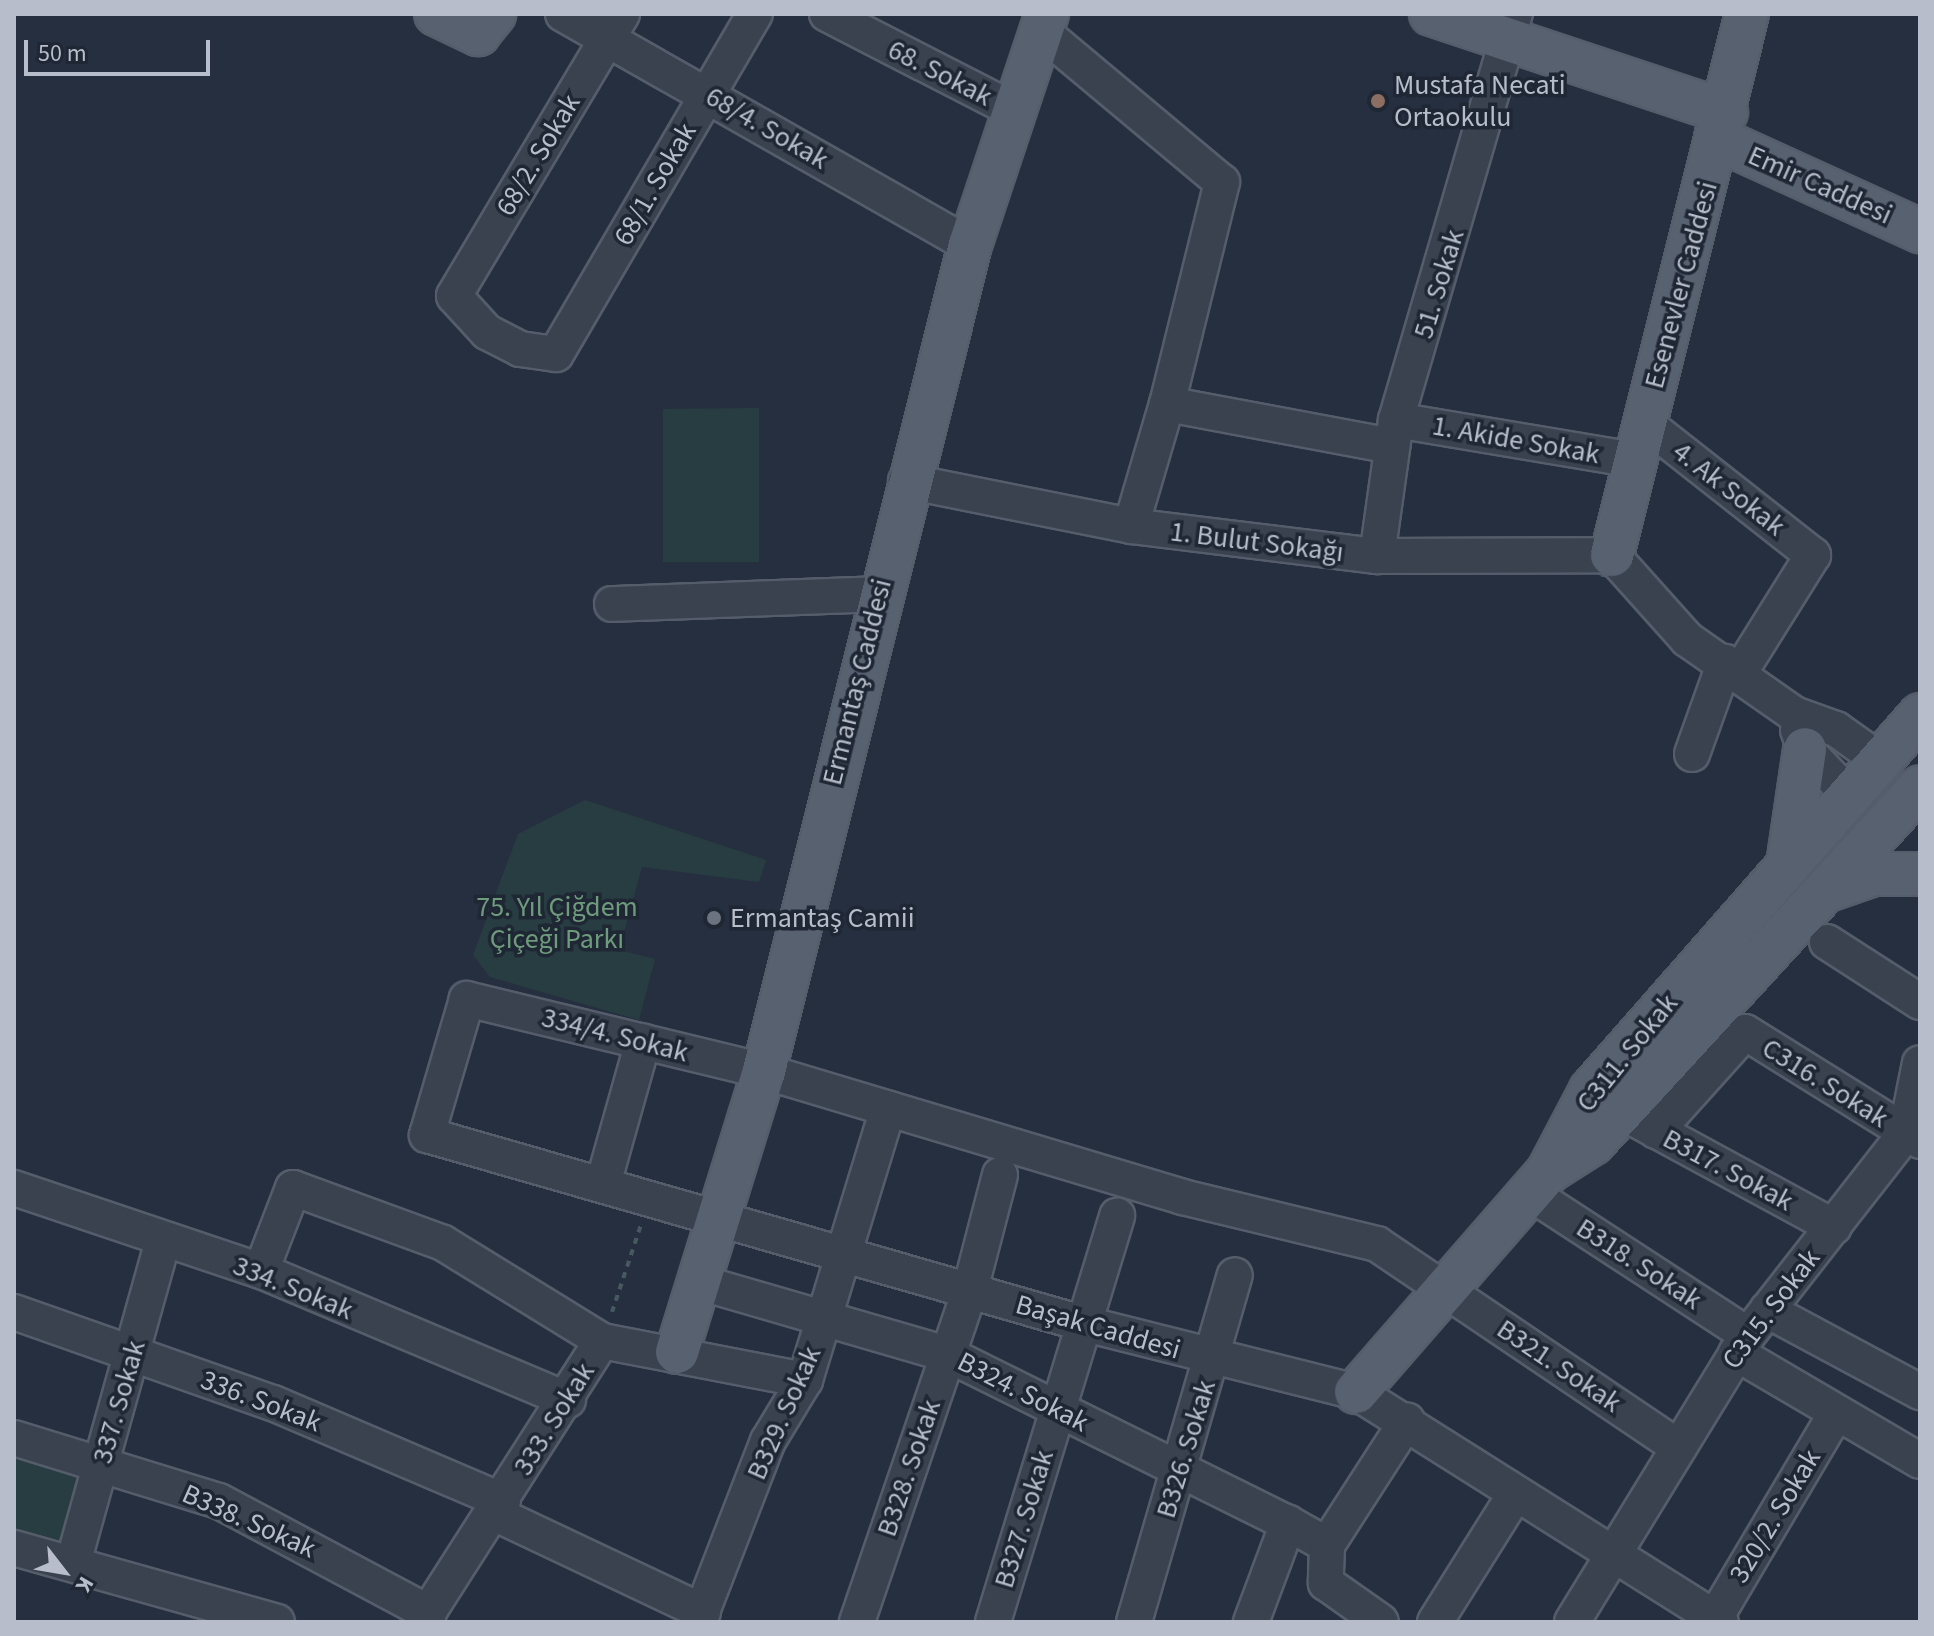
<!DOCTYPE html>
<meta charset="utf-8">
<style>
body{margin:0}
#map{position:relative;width:1934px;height:1636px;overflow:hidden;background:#262f40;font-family:"Source Sans 3",sans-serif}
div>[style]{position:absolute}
.green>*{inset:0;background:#283d41}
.path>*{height:4px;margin-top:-2px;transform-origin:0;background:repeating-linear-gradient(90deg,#46595e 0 6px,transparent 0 12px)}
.roads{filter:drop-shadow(2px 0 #555d6b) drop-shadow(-2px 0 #555d6b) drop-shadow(0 2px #555d6b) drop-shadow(0 -2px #555d6b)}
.minor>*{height:34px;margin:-17px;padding:0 17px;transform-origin:17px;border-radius:17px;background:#3a4250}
.major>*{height:42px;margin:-21px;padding:0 21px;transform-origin:21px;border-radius:21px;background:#586170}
.dots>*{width:22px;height:22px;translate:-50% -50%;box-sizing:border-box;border:4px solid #1f2735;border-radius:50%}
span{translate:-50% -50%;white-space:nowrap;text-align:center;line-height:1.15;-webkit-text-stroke:7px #1f2735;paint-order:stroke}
.street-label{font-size:28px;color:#b7bdcb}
.poi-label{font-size:28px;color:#b7bdcb}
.left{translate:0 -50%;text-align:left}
.park-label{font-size:28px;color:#6e9b7c}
.frame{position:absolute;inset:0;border:16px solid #b7bdcb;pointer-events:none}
.north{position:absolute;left:24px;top:1532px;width:80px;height:80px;-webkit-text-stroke:6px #1f2735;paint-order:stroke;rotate:121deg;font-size:22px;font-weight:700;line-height:32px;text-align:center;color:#b7bdcb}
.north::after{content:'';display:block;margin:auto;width:28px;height:36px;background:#b7bdcb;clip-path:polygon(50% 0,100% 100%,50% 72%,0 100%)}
.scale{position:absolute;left:24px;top:40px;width:186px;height:36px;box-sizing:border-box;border:4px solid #b7bdcb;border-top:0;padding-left:10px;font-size:24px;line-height:28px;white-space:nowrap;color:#b7bdcb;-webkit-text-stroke:6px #1f2735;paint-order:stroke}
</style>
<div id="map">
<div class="green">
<i style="clip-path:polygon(759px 408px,759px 562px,663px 562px,663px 409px)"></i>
<i style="clip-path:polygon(585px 800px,766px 860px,759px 882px,642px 867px,619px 950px,655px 959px,639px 1020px,490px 977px,473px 955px,518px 834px)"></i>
<i style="clip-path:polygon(14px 1454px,86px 1479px,66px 1544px,14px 1530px)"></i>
</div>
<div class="path">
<i style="left:612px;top:1312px;width:92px;rotate:-71.6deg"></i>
</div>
<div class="roads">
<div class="minor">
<i style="left:563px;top:14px;width:468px;rotate:29.6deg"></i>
<i style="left:622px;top:14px;width:328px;rotate:120.8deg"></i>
<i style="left:454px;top:296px;width:49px;rotate:47.5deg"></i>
<i style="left:487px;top:332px;width:37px;rotate:27deg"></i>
<i style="left:520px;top:349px;width:36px;rotate:8deg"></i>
<i style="left:556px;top:354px;width:394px;rotate:-59.7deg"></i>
<i style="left:827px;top:14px;width:206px;rotate:27.2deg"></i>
<i style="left:1040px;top:30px;width:237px;rotate:39.9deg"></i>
<i style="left:1222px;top:182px;width:229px;rotate:103.9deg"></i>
<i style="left:1396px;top:420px;width:243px;rotate:9.5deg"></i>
<i style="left:1645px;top:423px;width:214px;rotate:38.2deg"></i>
<i style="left:1813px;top:555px;width:138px;rotate:122deg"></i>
<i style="left:906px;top:481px;width:229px;rotate:11.3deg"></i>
<i style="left:1131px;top:526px;width:248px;rotate:7deg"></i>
<i style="left:1377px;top:556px;width:235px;rotate:-0.2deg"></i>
<i style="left:1612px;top:555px;width:113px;rotate:48.2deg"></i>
<i style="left:1687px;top:639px;width:131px;rotate:35deg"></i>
<i style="left:1794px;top:714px;width:45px;rotate:19.7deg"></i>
<i style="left:1836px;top:729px;width:52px;rotate:35.5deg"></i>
<i style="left:1131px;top:526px;width:127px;rotate:-73.6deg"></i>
<i style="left:1167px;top:404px;width:229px;rotate:10.6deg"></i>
<i style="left:1377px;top:556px;width:137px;rotate:-82deg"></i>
<i style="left:1396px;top:420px;width:423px;rotate:-73.7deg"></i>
<i style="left:612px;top:604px;width:267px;rotate:-2.1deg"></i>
<i style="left:1798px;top:730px;width:20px;rotate:70deg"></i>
<i style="left:1805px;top:749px;width:62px;rotate:46.3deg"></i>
<i style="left:1692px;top:754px;width:98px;rotate:-70.3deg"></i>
<i style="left:1827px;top:942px;width:111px;rotate:32.8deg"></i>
<i style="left:1637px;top:1120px;width:224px;rotate:28.5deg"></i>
<i style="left:1656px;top:1131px;width:133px;rotate:-48deg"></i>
<i style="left:1745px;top:1032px;width:206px;rotate:31.9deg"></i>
<i style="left:603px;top:1184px;width:148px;rotate:-74.3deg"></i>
<i style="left:14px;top:1188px;width:261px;rotate:18.6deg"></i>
<i style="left:261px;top:1271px;width:333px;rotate:22.8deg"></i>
<i style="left:1530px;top:1193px;width:260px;rotate:33.1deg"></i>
<i style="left:261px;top:1271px;width:89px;rotate:-68.9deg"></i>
<i style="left:293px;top:1188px;width:160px;rotate:20.1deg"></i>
<i style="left:443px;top:1243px;width:187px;rotate:31.6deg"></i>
<i style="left:602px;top:1341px;width:207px;rotate:10.9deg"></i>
<i style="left:702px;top:1283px;width:255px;rotate:16.2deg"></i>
<i style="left:947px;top:1354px;width:381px;rotate:26.4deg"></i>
<i style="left:1288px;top:1523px;width:45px;rotate:29.4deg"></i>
<i style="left:1327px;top:1545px;width:38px;rotate:92deg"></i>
<i style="left:1326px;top:1583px;width:67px;rotate:35.3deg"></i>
<i style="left:1767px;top:1310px;width:174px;rotate:28.2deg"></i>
<i style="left:14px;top:1312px;width:275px;rotate:19.4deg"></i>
<i style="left:273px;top:1403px;width:250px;rotate:23.1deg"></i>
<i style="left:1736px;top:1353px;width:213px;rotate:30.4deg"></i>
<i style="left:14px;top:1438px;width:214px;rotate:17.1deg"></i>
<i style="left:219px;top:1501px;width:238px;rotate:28.1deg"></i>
<i style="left:1675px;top:1445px;width:359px;rotate:-146deg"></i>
<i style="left:1377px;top:1244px;width:200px;rotate:-166.4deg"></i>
<i style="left:1183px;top:1197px;width:438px;rotate:-163.3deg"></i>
<i style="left:764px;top:1071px;width:306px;rotate:-166.4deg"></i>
<i style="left:467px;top:999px;width:142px;rotate:106.4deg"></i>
<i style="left:427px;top:1135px;width:685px;rotate:16.03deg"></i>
<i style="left:1085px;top:1324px;width:279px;rotate:14.1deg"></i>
<i style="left:1356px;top:1392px;width:431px;rotate:32.2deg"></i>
<i style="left:496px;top:1514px;width:229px;rotate:25.3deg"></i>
<i style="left:1327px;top:1545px;width:148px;rotate:-57.2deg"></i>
<i style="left:14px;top:1548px;width:273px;rotate:15.7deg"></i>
<i style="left:73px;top:1563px;width:334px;rotate:-74.4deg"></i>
<i style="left:1715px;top:1618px;width:238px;rotate:-59.4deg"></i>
<i style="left:422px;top:1622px;width:334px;rotate:-57.4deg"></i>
<i style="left:698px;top:1622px;width:194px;rotate:-68.9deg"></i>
<i style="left:768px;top:1441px;width:71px;rotate:-58.8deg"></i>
<i style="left:805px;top:1380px;width:284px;rotate:-73deg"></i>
<i style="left:857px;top:1622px;width:351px;rotate:-71.2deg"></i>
<i style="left:970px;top:1290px;width:119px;rotate:-75.4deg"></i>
<i style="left:993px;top:1622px;width:425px;rotate:-73deg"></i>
<i style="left:1134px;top:1622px;width:361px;rotate:-73.8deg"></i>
<i style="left:1251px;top:1622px;width:106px;rotate:-69.5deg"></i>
<i style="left:1435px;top:1622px;width:152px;rotate:-57.9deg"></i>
<i style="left:1572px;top:1622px;width:337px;rotate:-58.5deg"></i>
<i style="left:1748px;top:1335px;width:256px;rotate:-52deg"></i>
<i style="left:1906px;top:1133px;width:71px;rotate:-78.7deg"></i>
</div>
<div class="major">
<i style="left:436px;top:14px;width:47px;rotate:25.5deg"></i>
<i style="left:478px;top:34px;width:26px;rotate:-51deg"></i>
<i style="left:1431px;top:14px;width:311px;rotate:18.4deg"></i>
<i style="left:1720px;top:140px;width:220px;rotate:24.5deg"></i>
<i style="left:1612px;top:555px;width:558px;rotate:-75.99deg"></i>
<i style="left:1789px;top:858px;width:110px;rotate:-81.6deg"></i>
<i style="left:1828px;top:890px;width:49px;rotate:-19.2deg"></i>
<i style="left:1874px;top:874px;width:46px"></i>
<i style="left:1549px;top:1171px;width:52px;rotate:-32.5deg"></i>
<i style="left:1593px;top:1143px;width:483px;rotate:-47.4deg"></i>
<i style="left:677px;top:1352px;width:294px;rotate:-72.8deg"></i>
<i style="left:764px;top:1071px;width:851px;rotate:-76deg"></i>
<i style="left:970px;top:245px;width:243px;rotate:-71.6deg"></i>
<i style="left:1356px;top:1392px;width:292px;rotate:-48.9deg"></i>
<i style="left:1548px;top:1172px;width:93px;rotate:-62.3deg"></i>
<i style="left:1591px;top:1090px;width:499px;rotate:-48.7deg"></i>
</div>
</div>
<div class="dots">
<i style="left:1378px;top:101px;background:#8d6e63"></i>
<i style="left:714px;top:918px;background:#6b7280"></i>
</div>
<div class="street-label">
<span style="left:940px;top:73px;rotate:27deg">68. Sokak</span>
<span style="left:767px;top:128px;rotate:30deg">68/4. Sokak</span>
<span style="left:538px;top:155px;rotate:-59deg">68/2. Sokak</span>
<span style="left:655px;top:184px;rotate:-60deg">68/1. Sokak</span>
<span style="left:1820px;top:185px;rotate:24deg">Emir Caddesi</span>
<span style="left:1439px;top:284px;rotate:-73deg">51. Sokak</span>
<span style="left:1681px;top:285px;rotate:-75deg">Esenevler Caddesi</span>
<span style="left:1516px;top:440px;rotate:10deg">1. Akide Sokak</span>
<span style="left:1729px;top:489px;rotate:38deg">4. Ak Sokak</span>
<span style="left:1257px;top:542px;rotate:7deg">1. Bulut Sokağı</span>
<span style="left:857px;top:682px;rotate:-76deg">Ermantaş Caddesi</span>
<span style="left:615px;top:1035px;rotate:14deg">334/4. Sokak</span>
<span style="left:1627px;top:1053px;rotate:-51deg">C311. Sokak</span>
<span style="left:1825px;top:1083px;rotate:32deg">C316. Sokak</span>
<span style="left:1728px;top:1170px;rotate:28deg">B317. Sokak</span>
<span style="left:1639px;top:1264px;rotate:33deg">B318. Sokak</span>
<span style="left:293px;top:1288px;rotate:22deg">334. Sokak</span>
<span style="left:1771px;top:1309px;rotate:-53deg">C315. Sokak</span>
<span style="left:1098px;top:1327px;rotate:16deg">Başak Caddesi</span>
<span style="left:1559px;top:1366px;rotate:34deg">B321. Sokak</span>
<span style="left:1023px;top:1392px;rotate:27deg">B324. Sokak</span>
<span style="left:261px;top:1401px;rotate:21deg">336. Sokak</span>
<span style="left:119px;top:1402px;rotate:-74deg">337. Sokak</span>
<span style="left:784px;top:1413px;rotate:-66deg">B329. Sokak</span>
<span style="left:554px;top:1419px;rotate:-58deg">333. Sokak</span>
<span style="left:1186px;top:1449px;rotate:-73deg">B326. Sokak</span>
<span style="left:909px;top:1468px;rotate:-71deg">B328. Sokak</span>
<span style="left:1775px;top:1516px;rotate:-59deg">320/2. Sokak</span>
<span style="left:1024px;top:1519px;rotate:-73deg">B327. Sokak</span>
<span style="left:249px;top:1521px;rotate:24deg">B338. Sokak</span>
</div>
<div class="poi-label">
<span class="left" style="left:1394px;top:101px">Mustafa Necati<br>Ortaokulu</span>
<span class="left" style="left:730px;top:918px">Ermantaş Camii</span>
</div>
<div class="park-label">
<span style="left:557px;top:923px">75. Yıl Çiğdem<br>Çiçeği Parkı</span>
</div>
<div class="frame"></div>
<div class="north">K</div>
<div class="scale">50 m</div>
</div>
